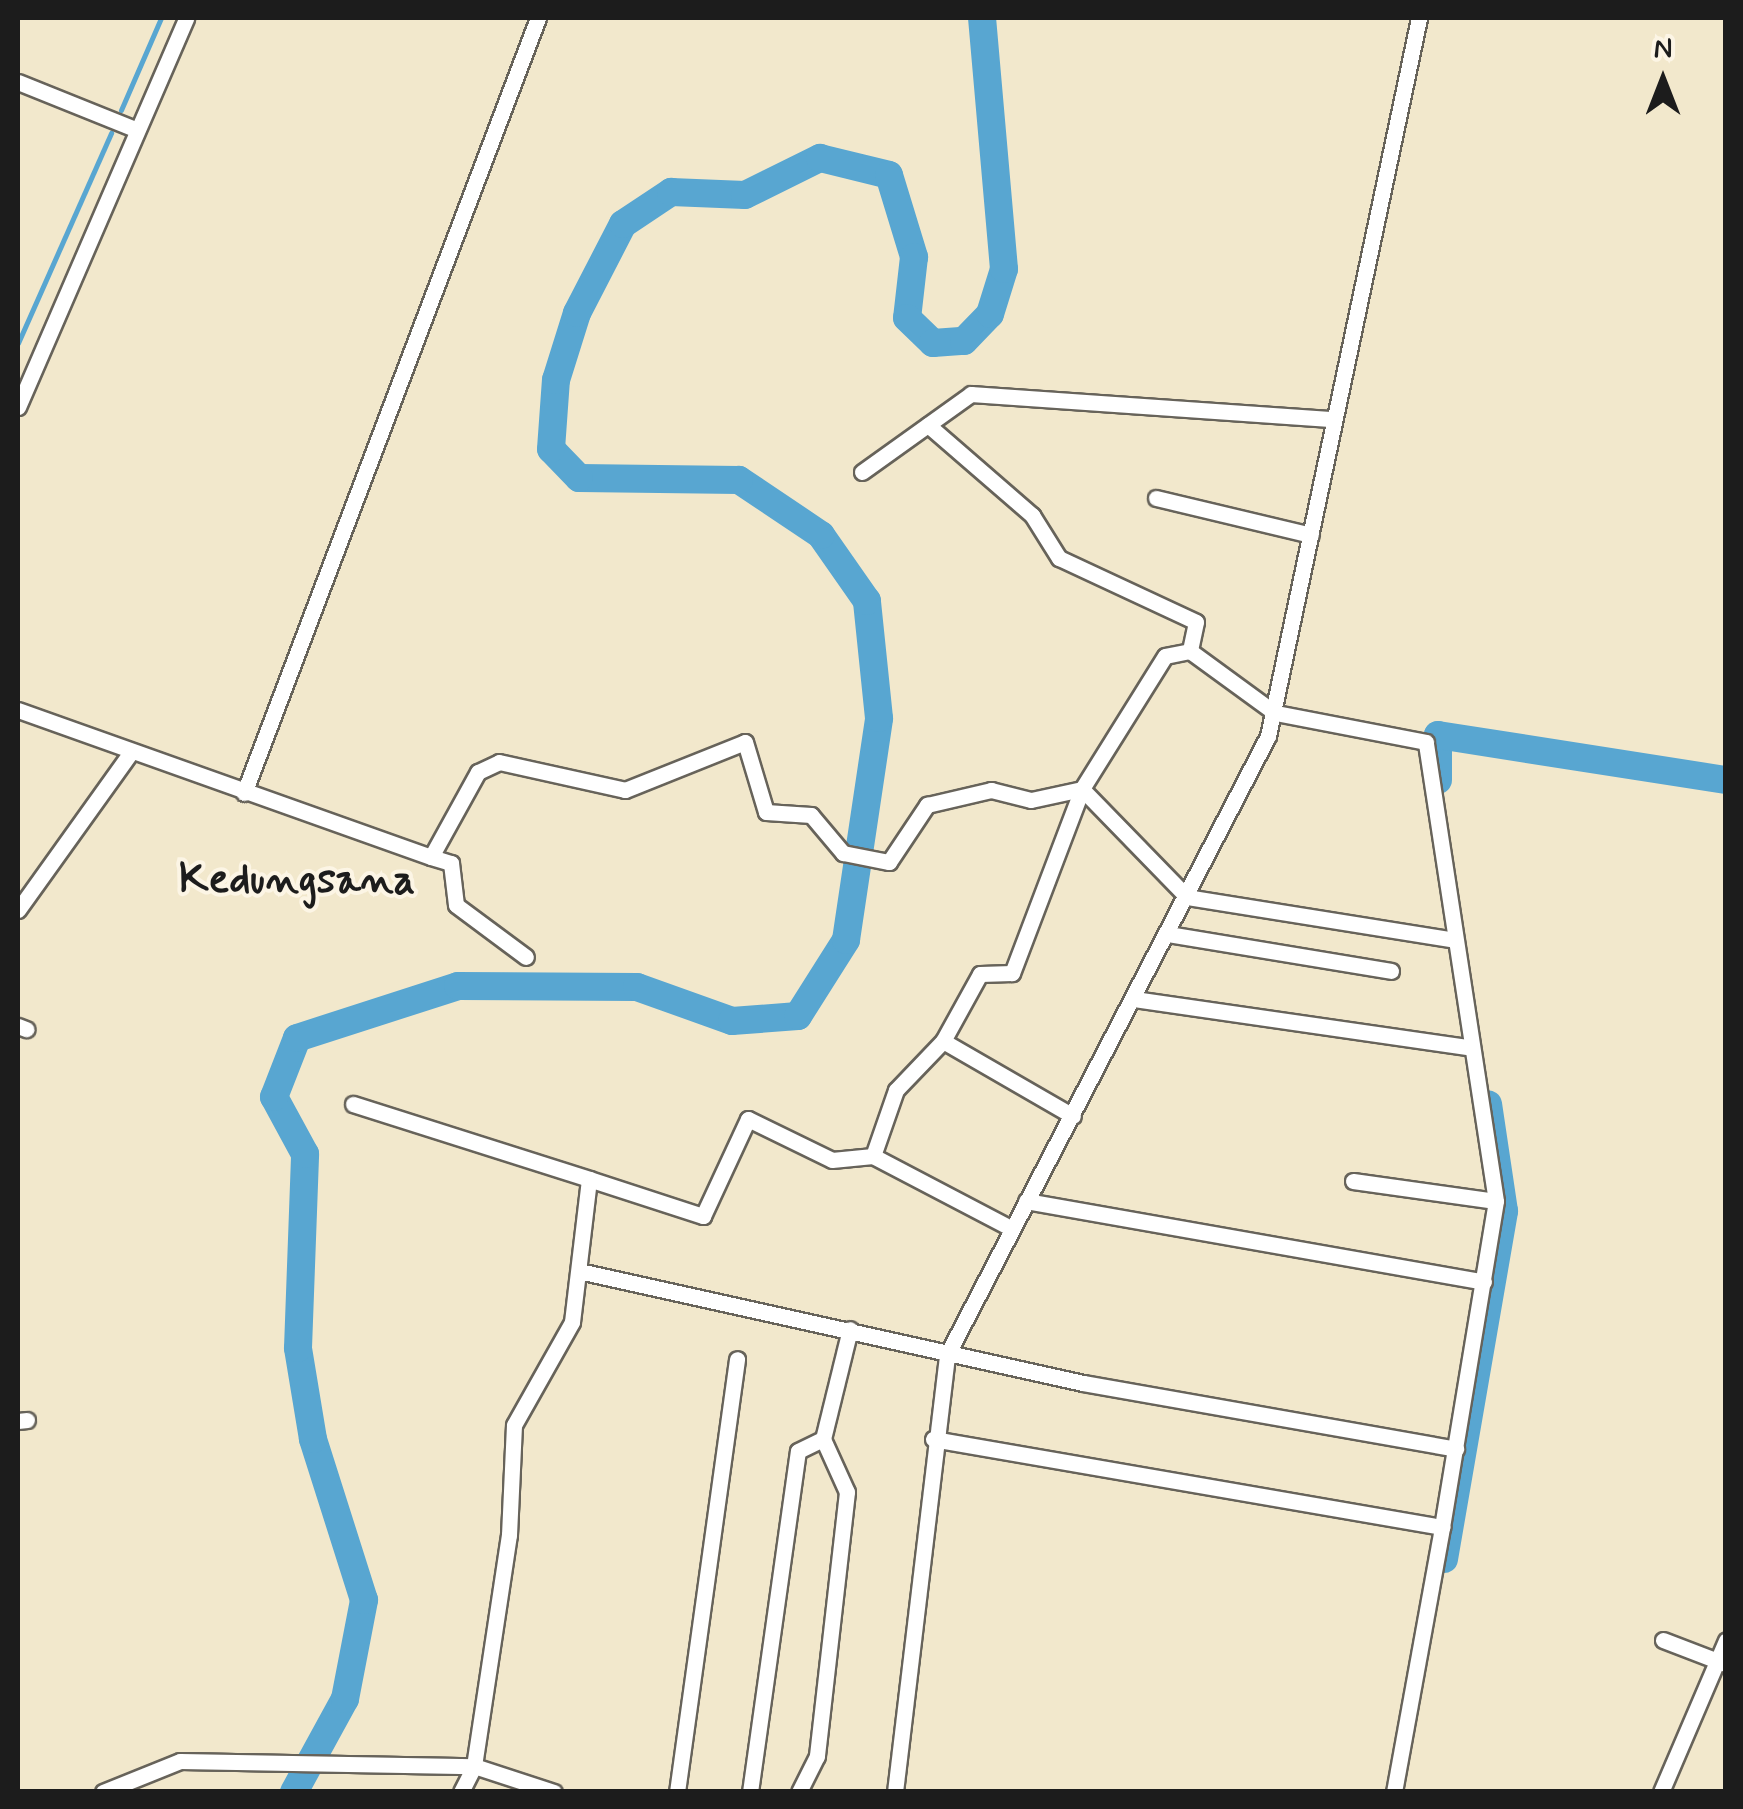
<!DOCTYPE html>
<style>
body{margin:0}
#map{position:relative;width:1743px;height:1809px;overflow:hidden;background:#f2e8cc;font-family:Mynerve,sans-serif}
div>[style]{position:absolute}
.stream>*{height:5px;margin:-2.5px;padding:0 2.5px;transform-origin:2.5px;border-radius:2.5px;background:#58a6d1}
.river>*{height:28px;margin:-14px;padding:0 14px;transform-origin:14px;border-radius:14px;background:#58a6d1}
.roads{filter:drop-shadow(2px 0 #67635a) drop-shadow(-2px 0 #67635a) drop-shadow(0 2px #67635a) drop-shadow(0 -2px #67635a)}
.minor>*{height:15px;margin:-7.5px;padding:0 7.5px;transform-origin:7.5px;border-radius:7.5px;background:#fff}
span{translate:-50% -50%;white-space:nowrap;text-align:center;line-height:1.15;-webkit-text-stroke:8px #fcf5e5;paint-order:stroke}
.quarter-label{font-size:42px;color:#1c1c1c;font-weight:700}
.frame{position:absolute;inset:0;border:20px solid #1c1c1c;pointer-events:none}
.north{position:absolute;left:1613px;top:30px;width:100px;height:100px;-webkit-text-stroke:8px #fcf5e5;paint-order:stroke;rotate:0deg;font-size:28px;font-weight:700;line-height:40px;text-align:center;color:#1c1c1c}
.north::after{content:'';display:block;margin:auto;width:35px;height:45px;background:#1c1c1c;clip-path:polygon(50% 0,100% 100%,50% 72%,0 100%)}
</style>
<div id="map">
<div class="stream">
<i style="left:121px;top:110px;width:100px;rotate:-66.5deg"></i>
<i style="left:18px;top:343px;width:230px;rotate:-66.1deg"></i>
</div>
<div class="river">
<i style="left:1438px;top:780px;width:45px;rotate:-90deg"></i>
<i style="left:1438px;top:735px;width:291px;rotate:8.9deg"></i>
<i style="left:1444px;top:1559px;width:353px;rotate:-80.2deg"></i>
<i style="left:1504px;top:1211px;width:108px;rotate:-98.5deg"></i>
<i style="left:294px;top:1792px;width:106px;rotate:-61.3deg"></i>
<i style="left:345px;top:1699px;width:101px;rotate:-79.1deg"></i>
<i style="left:364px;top:1600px;width:169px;rotate:-107.6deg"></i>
<i style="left:313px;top:1439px;width:92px;rotate:-99.4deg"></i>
<i style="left:298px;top:1348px;width:194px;rotate:-87.9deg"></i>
<i style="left:305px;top:1154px;width:65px;rotate:-118.5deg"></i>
<i style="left:274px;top:1097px;width:63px;rotate:-68.7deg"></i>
<i style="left:297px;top:1038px;width:169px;rotate:-17.9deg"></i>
<i style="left:458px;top:986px;width:179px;rotate:0.3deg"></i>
<i style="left:637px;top:987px;width:101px;rotate:19.7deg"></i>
<i style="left:732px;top:1021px;width:66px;rotate:-4.3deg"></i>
<i style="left:798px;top:1016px;width:90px;rotate:-57.7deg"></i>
<i style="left:846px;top:940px;width:224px;rotate:-81.5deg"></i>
<i style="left:879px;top:718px;width:118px;rotate:-95.9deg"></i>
<i style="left:867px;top:601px;width:80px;rotate:-124.9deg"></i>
<i style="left:821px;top:535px;width:99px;rotate:-146.1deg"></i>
<i style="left:739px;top:480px;width:160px;rotate:-179.3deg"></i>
<i style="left:579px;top:478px;width:40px;rotate:-134deg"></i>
<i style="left:551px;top:449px;width:69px;rotate:-85.9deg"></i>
<i style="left:556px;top:380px;width:70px;rotate:-72.6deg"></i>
<i style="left:577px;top:313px;width:100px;rotate:-62.7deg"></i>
<i style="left:623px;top:224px;width:58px;rotate:-33.7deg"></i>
<i style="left:671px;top:192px;width:74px;rotate:2.3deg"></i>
<i style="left:745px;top:195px;width:84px;rotate:-26.3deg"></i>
<i style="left:820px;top:158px;width:71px;rotate:13.8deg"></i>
<i style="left:889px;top:175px;width:86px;rotate:73deg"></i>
<i style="left:914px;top:257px;width:61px;rotate:96.5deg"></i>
<i style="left:907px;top:318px;width:36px;rotate:44deg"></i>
<i style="left:933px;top:343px;width:31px;rotate:-4deg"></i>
<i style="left:964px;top:341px;width:37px;rotate:-46deg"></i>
<i style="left:990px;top:314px;width:47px;rotate:-72.7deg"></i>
<i style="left:1004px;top:269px;width:252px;rotate:-95deg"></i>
</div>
<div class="roads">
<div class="minor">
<i style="left:18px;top:82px;width:126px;rotate:21.9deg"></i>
<i style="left:18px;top:407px;width:424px;rotate:-66.6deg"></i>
<i style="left:928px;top:425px;width:138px;rotate:40.9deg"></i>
<i style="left:1032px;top:515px;width:51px;rotate:57.9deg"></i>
<i style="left:1059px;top:558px;width:151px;rotate:25deg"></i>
<i style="left:1196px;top:622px;width:30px;rotate:102deg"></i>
<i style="left:862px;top:472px;width:134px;rotate:-35.6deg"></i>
<i style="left:971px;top:394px;width:363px;rotate:4deg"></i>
<i style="left:1156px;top:498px;width:159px;rotate:13.4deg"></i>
<i style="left:18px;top:710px;width:438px;rotate:19.6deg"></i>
<i style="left:431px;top:857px;width:97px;rotate:-61.1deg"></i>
<i style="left:478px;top:772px;width:23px;rotate:-25deg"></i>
<i style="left:499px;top:762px;width:129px;rotate:12.5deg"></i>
<i style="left:625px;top:790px;width:129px;rotate:-21.8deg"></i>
<i style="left:745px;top:742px;width:73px;rotate:73.3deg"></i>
<i style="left:766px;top:812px;width:45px;rotate:3.8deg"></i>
<i style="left:811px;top:815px;width:50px;rotate:49.9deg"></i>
<i style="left:843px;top:853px;width:47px;rotate:11.1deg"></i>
<i style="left:889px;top:862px;width:69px;rotate:-56.3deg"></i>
<i style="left:927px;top:805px;width:66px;rotate:-13.2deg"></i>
<i style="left:991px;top:790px;width:41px;rotate:14deg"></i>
<i style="left:1031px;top:800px;width:52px;rotate:-12.2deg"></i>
<i style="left:1082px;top:789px;width:197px;rotate:110.8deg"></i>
<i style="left:1012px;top:973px;width:32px;rotate:178deg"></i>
<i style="left:980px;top:974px;width:77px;rotate:118.9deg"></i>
<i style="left:943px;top:1041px;width:68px;rotate:133.8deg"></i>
<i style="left:896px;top:1090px;width:70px;rotate:109.2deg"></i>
<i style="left:244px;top:793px;width:829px;rotate:-69.23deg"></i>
<i style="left:431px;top:857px;width:21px;rotate:17deg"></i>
<i style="left:451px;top:863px;width:42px;rotate:83.2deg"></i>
<i style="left:456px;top:905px;width:87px;rotate:36.6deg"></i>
<i style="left:18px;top:910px;width:191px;rotate:-54.4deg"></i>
<i style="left:1168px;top:934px;width:226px;rotate:9.4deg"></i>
<i style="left:1134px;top:999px;width:338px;rotate:8.2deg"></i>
<i style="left:18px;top:1026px;width:9px;rotate:21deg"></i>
<i style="left:943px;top:1041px;width:150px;rotate:30deg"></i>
<i style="left:353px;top:1104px;width:248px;rotate:17.6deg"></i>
<i style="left:1353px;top:1181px;width:144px;rotate:8deg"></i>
<i style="left:1026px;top:1201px;width:465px;rotate:10deg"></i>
<i style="left:579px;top:1271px;width:516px;rotate:12.53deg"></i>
<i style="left:1083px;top:1383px;width:379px;rotate:10deg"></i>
<i style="left:18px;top:1421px;width:9px;rotate:-6deg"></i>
<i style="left:823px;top:1439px;width:113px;rotate:-76.2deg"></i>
<i style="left:933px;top:1439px;width:517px;rotate:9.81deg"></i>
<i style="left:1442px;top:1527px;width:330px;rotate:-80.6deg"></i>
<i style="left:1496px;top:1201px;width:464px;rotate:-98.7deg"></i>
<i style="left:1426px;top:742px;width:154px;rotate:-169.1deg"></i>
<i style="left:1275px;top:713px;width:105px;rotate:-143.9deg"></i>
<i style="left:1190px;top:651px;width:25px;rotate:169deg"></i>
<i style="left:1165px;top:656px;width:157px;rotate:122deg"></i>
<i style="left:1082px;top:789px;width:151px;rotate:45.8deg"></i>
<i style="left:1187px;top:897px;width:270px;rotate:9.1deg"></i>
<i style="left:1663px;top:1640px;width:67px;rotate:20.9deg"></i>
<i style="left:103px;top:1792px;width:83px;rotate:-21.9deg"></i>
<i style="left:180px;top:1761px;width:294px;rotate:1deg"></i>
<i style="left:474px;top:1766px;width:234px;rotate:-81.4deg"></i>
<i style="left:509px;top:1535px;width:110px;rotate:-87.4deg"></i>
<i style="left:514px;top:1425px;width:118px;rotate:-60.6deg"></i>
<i style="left:572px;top:1322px;width:144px;rotate:-83.2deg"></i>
<i style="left:589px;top:1179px;width:120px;rotate:18deg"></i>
<i style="left:703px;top:1216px;width:107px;rotate:-65.1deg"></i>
<i style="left:748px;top:1119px;width:93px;rotate:26deg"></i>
<i style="left:832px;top:1160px;width:41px;rotate:-5.6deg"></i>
<i style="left:873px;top:1156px;width:156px;rotate:27.6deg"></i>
<i style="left:461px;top:1792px;width:29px;rotate:-63deg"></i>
<i style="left:474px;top:1766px;width:84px;rotate:18deg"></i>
<i style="left:677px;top:1792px;width:437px;rotate:-82.1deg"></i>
<i style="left:750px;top:1792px;width:344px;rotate:-82deg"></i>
<i style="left:798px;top:1451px;width:28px;rotate:-26deg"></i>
<i style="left:823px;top:1439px;width:58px;rotate:65.6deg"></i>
<i style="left:847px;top:1492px;width:266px;rotate:96.5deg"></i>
<i style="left:817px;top:1756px;width:40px;rotate:116.6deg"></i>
<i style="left:895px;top:1792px;width:440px;rotate:-83.2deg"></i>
<i style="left:947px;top:1355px;width:697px;rotate:-62.59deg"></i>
<i style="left:1268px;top:736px;width:734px;rotate:-78.12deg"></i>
<i style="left:1394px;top:1792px;width:269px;rotate:-79.7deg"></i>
<i style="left:1661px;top:1792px;width:165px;rotate:-66.8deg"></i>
</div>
</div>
<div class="quarter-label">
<span style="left:297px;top:881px">Kedungsana</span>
</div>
<div class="frame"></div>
<div class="north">N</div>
</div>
